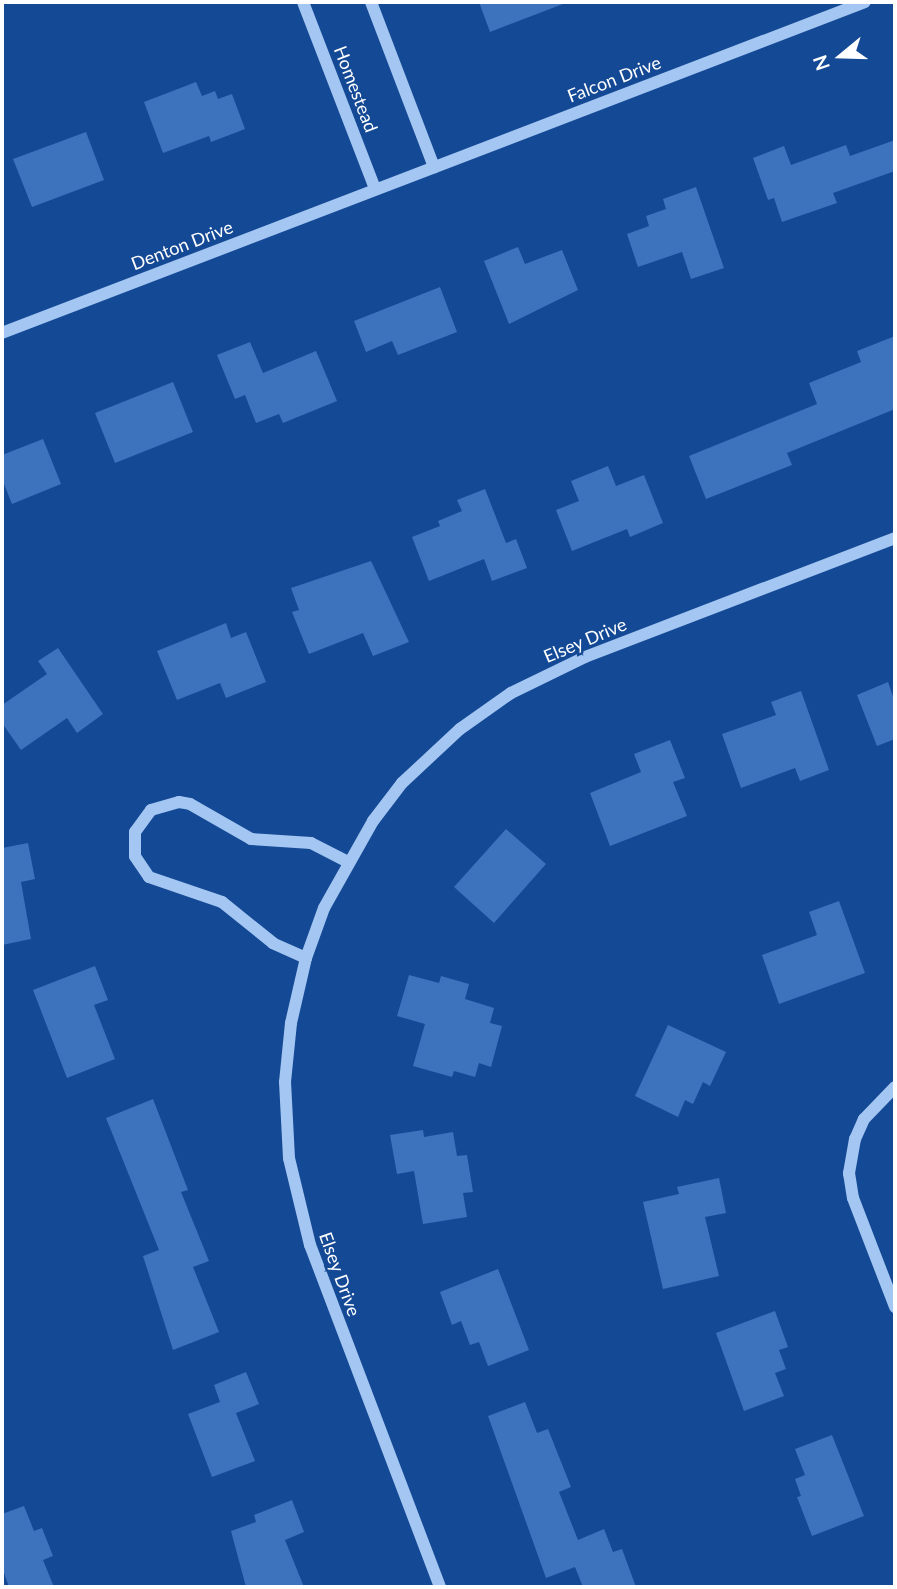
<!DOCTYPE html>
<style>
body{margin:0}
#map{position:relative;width:897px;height:1589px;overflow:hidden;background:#144995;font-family:Lato,sans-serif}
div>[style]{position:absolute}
.building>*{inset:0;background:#3d73bd}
.minor>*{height:12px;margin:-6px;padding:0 6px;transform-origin:6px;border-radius:6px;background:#a4c6f2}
span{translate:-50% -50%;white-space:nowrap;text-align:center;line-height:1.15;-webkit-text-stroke:5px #144995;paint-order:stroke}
.street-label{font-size:18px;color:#fff}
.frame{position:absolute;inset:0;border:4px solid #fff;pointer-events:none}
.north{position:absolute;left:806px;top:21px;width:70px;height:70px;-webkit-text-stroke:5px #144995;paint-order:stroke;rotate:251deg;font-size:19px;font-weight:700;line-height:28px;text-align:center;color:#fff}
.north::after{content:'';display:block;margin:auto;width:24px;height:32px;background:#fff;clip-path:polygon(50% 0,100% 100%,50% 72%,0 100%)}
</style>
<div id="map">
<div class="building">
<i style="clip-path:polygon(479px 2px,562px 2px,563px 4px,490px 32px)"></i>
<i style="clip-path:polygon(196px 82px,202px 96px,215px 91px,218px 99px,232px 94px,245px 129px,211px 142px,209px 136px,163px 153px,144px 102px)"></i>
<i style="clip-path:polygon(86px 132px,104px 180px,32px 207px,13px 159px)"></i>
<i style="clip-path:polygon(895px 140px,895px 171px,833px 193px,837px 203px,782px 222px,774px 198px,768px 200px,753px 158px,784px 146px,791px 165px,846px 145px,850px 156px)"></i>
<i style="clip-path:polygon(696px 187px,724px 268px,691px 279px,682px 252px,638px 267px,627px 234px,649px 226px,646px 216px,666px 209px,663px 199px)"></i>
<i style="clip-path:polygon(518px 247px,525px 264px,562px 250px,578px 290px,509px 324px,484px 261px)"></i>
<i style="clip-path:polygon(440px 287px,457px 332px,398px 355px,392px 341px,366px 352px,354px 321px)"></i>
<i style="clip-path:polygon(895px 336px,895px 409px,787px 453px,792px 465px,706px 499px,689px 456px,817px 404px,809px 383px,861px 362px,857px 351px)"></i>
<i style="clip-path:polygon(250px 342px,263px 373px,316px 351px,337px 401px,283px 423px,279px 414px,256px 423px,245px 395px,235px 399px,217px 355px)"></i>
<i style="clip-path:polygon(173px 382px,193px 432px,115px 463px,95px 413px)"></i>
<i style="clip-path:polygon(43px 439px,61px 484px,12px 504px,2px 479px,2px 455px)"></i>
<i style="clip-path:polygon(608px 466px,616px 486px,644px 475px,663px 523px,630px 537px,627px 529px,572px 551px,556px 510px,579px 501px,571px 481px)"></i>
<i style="clip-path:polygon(485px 489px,506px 543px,516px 539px,527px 568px,492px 581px,484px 559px,429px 581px,412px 537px,440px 526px,438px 521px,462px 511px,457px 500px)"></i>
<i style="clip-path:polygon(371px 561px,409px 642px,373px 656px,363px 633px,309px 654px,292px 612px,299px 610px,291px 588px)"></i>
<i style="clip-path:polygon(226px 623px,231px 638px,246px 632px,266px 682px,226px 698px,220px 683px,177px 700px,157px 651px)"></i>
<i style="clip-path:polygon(58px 648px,103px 714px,77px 733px,67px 718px,21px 750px,2px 723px,2px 705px,47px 674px,38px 661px)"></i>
<i style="clip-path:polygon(888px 682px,895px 702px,895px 739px,877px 746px,857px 695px)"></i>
<i style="clip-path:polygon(801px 691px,829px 770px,800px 781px,795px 768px,741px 788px,722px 734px,776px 715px,771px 702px)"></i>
<i style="clip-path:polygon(670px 740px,685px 778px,673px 782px,687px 816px,610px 846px,590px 793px,641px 772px,634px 754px)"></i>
<i style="clip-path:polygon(506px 829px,546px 864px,494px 923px,454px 887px)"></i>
<i style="clip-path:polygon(28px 843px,35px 879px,21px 882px,31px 939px,2px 945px,2px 848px)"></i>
<i style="clip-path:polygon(839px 901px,865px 973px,779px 1004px,762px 955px,817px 935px,809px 912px)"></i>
<i style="clip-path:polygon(95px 966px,108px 1000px,94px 1005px,115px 1059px,67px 1078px,33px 990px)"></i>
<i style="clip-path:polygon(409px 975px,439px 983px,441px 976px,469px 984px,465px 999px,494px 1008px,490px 1023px,502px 1026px,491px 1067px,479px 1063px,475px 1077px,454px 1071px,452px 1077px,413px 1066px,425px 1024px,397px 1016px)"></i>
<i style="clip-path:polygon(668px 1025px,726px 1052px,710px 1086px,703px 1082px,693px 1104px,685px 1100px,678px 1117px,635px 1096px)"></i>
<i style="clip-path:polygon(153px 1099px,188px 1190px,181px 1192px,209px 1261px,193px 1267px,219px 1332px,173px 1350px,143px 1256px,159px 1250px,106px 1118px)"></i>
<i style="clip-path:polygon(423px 1130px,424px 1137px,453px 1132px,457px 1156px,467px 1155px,473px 1192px,463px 1193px,467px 1217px,423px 1224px,414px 1171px,397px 1174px,390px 1135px)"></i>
<i style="clip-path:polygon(719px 1178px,726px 1213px,705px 1217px,719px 1276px,663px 1289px,643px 1202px,679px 1194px,677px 1187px)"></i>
<i style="clip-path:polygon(498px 1269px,529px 1350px,488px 1366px,479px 1342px,470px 1345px,461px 1321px,452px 1325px,440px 1292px)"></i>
<i style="clip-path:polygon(775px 1311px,788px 1347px,779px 1350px,786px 1369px,775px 1373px,784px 1396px,744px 1411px,716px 1333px)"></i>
<i style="clip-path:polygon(246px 1372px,259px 1404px,236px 1413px,255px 1461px,212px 1477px,188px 1414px,220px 1402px,214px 1385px)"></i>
<i style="clip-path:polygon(525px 1402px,537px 1433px,548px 1429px,571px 1487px,559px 1492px,578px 1540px,604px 1529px,613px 1552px,622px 1549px,636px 1587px,583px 1587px,575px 1567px,546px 1578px,488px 1416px)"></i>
<i style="clip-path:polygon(832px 1435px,864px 1516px,812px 1536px,797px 1497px,801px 1496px,795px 1479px,805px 1475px,795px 1449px)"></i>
<i style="clip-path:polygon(292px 1500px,304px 1532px,285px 1540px,304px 1587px,246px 1587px,231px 1531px,256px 1522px,254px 1515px)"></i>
<i style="clip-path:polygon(24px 1506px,34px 1531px,42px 1528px,53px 1556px,43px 1560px,54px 1587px,9px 1587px,2px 1567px,2px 1514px)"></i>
</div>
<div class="minor">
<i style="left:303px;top:2px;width:200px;rotate:68.9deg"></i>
<i style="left:371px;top:2px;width:177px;rotate:69.1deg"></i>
<i style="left:2px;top:333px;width:924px;rotate:-20.98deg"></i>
<i style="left:306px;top:958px;width:36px;rotate:-156deg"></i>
<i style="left:273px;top:943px;width:65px;rotate:-141.2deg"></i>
<i style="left:222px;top:902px;width:77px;rotate:-161.1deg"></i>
<i style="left:149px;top:877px;width:25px;rotate:-124deg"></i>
<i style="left:135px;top:856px;width:24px;rotate:-90deg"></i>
<i style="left:135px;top:832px;width:27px;rotate:-54deg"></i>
<i style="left:151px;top:810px;width:29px;rotate:-16deg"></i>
<i style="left:179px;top:802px;width:11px;rotate:10deg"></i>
<i style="left:190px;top:804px;width:70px;rotate:29.8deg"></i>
<i style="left:251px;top:839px;width:60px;rotate:3.8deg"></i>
<i style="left:311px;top:843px;width:42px;rotate:27.2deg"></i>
<i style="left:895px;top:1087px;width:45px;rotate:134.1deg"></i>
<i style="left:864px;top:1119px;width:22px;rotate:114deg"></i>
<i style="left:855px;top:1139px;width:35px;rotate:100deg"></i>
<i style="left:849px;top:1173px;width:25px;rotate:81deg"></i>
<i style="left:853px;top:1198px;width:117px;rotate:68.9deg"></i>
<i style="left:440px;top:1587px;width:366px;rotate:-110.8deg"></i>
<i style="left:310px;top:1245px;width:89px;rotate:-103.6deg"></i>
<i style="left:289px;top:1158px;width:76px;rotate:-93deg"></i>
<i style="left:285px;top:1082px;width:59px;rotate:-84.2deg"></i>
<i style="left:291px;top:1023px;width:67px;rotate:-77deg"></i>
<i style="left:306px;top:958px;width:53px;rotate:-70.2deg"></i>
<i style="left:324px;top:908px;width:100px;rotate:-60.6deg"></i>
<i style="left:373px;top:821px;width:48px;rotate:-52.7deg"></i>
<i style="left:402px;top:783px;width:79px;rotate:-43deg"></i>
<i style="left:460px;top:729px;width:62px;rotate:-35.2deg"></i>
<i style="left:511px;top:693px;width:82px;rotate:-25.9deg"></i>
<i style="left:585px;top:657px;width:332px;rotate:-21deg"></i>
</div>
<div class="street-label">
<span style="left:614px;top:79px;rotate:-21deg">Falcon Drive</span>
<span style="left:356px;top:89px;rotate:69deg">Homestead</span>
<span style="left:182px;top:245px;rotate:-21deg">Denton Drive</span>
<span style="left:585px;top:640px;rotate:-23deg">Elsey Drive</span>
<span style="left:340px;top:1274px;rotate:70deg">Elsey Drive</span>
</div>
<div class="frame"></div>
<div class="north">N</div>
</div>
